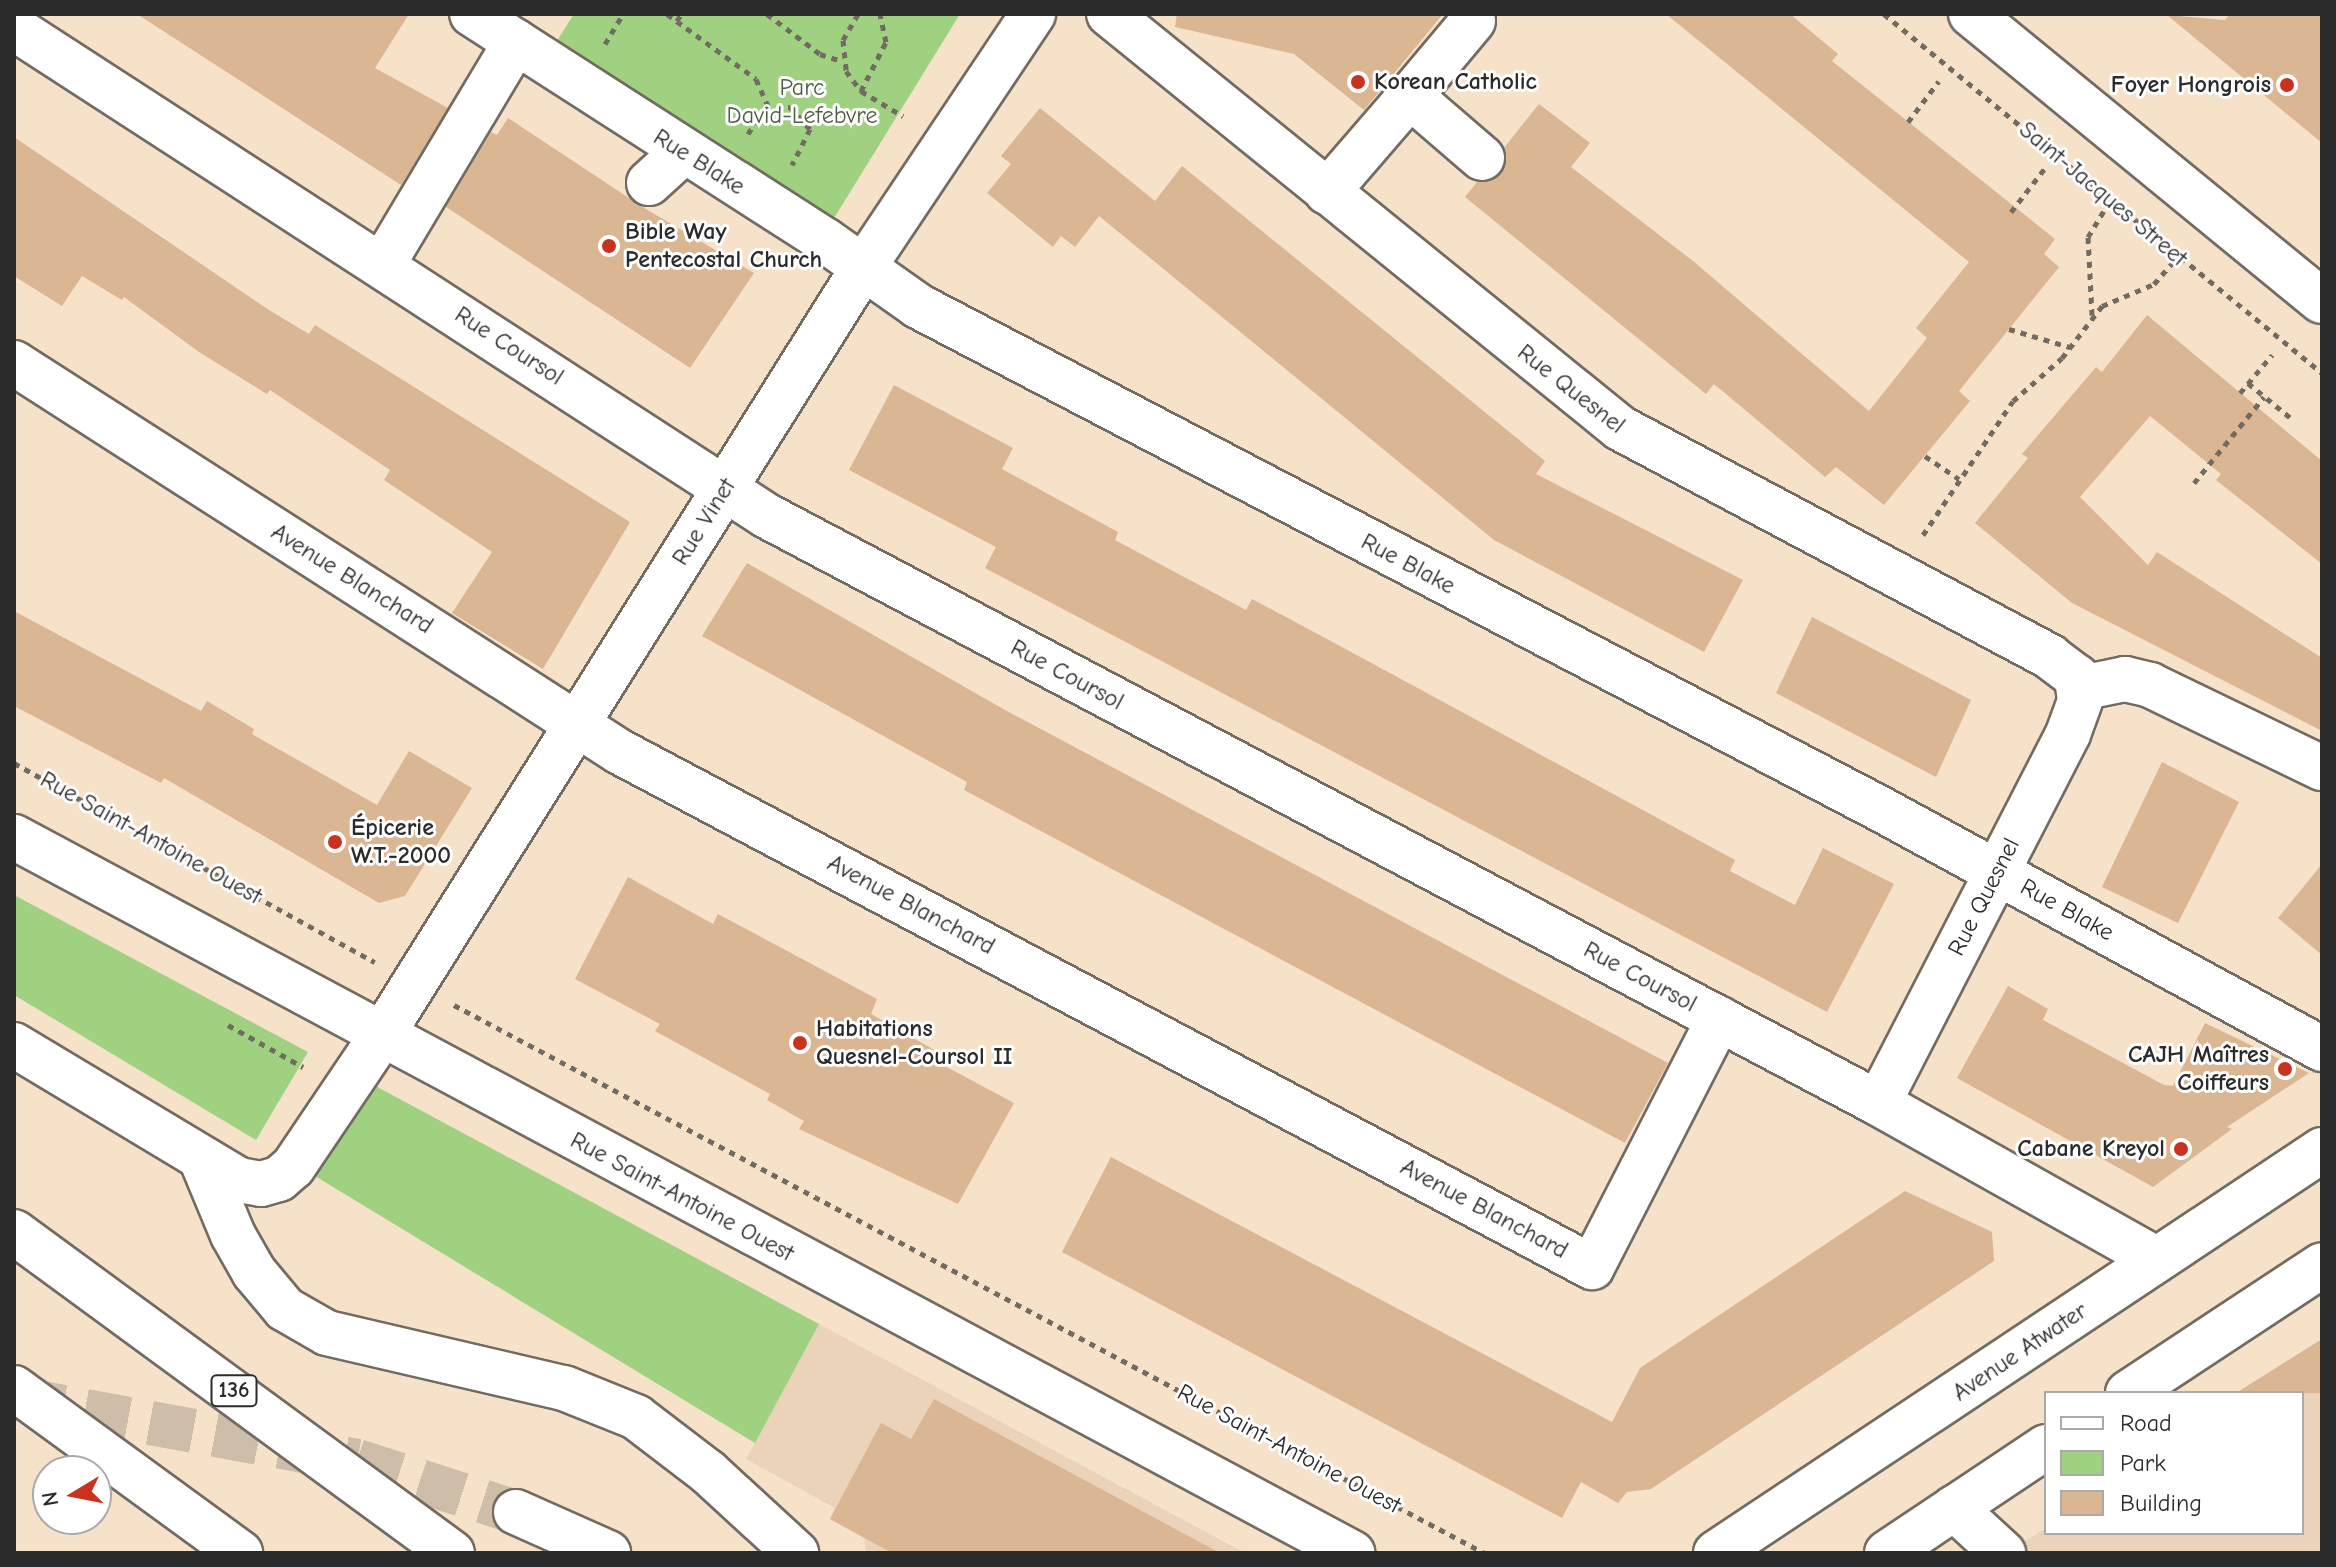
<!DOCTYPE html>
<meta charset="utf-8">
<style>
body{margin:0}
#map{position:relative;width:2336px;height:1567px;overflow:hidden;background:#f6e1c9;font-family:"Comic Neue",sans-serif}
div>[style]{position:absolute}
.built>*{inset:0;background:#ebd3b9}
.green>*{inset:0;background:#a0d180}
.building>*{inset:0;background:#dbb693}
.highway-tunnel>*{height:44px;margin-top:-22px;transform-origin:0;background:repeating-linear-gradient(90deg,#cdbda9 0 44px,transparent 0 66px)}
.path>*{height:5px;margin-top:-2.5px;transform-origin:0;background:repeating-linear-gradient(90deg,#726b62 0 6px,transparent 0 12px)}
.roads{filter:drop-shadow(2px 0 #726b62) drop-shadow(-2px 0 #726b62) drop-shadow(0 2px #726b62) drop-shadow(0 -2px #726b62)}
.minor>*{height:44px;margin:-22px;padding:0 22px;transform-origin:22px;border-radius:22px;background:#fff}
.major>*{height:44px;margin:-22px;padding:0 22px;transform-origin:22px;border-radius:22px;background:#fff}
.highway>*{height:44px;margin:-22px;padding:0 22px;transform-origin:22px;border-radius:22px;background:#fff}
.bridges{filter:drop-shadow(2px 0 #726b62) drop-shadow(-2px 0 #726b62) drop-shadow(0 2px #726b62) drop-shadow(0 -2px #726b62)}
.highway-bridge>*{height:44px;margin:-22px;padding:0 22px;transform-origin:22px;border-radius:22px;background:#fff}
.dots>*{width:22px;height:22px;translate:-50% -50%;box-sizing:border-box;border:4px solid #fff;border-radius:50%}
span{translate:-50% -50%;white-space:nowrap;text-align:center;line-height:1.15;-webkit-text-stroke:6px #fff;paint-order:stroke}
.shield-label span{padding:2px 6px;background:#fff;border:2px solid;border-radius:6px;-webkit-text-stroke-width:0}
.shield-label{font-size:22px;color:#2b2b2b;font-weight:700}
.poi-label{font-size:24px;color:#2b2b2b;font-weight:700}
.left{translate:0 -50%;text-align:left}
.right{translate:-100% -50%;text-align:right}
.park-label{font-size:24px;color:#4e5d44}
.street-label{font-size:24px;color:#2b2b2b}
.frame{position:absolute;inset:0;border:16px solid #2b2b2b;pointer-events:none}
.legend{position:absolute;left:2044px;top:1391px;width:260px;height:144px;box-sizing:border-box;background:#fff;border:2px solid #aaa;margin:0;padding:10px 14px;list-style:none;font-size:24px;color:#2b2b2b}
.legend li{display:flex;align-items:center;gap:16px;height:40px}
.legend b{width:40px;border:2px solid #aaa}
.north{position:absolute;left:32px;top:1455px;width:80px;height:80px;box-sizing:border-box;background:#fff;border:2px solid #aaa;border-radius:50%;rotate:260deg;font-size:22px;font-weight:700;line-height:32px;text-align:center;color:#2b2b2b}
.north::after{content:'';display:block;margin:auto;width:28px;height:36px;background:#c8321e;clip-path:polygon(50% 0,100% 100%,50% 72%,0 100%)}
</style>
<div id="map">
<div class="built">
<i style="clip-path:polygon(819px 1324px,1245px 1553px,866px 1553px,864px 1538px,830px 1519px,835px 1508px,746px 1459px)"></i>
<i style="clip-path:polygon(2322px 1352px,2322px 1553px,2006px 1553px,2046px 1528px,2046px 1533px,2302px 1533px,2302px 1393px)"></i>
</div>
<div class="green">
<i style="clip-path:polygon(574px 14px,960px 14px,831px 223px,553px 47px)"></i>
<i style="clip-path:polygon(14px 895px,308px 1052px,256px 1140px,14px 995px)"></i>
<i style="clip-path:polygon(368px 1082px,819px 1324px,755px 1443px,310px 1173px)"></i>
</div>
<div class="building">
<i style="clip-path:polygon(137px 14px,409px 14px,375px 68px,448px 108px,401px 185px)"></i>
<i style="clip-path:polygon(1177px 14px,1443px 14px,1364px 110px,1294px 54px,1175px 27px)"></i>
<i style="clip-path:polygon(1666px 14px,1790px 14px,1838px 54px,1832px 61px,2055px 239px,2044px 254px,2059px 267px,1959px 391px,1970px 401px,1884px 505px,1836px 467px,1825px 477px,1714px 384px,1706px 394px,1465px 197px,1477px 182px,1501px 174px,1504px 148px,1539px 104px,1590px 143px,1571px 167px,1693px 261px,1869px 411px,1927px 338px,1916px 328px,1969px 262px)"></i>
<i style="clip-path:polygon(2230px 14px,2322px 14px,2322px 143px,2167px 15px,2225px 20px)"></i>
<i style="clip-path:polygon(1040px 108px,1155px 201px,1182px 166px,1545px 461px,1536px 474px,1743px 580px,1704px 652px,1494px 540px,1099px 216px,1075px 247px,1061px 236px,1053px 247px,987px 193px,1011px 164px,1001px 156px)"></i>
<i style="clip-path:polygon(508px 118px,641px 206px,754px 273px,690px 368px,446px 207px,491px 132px,497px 135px)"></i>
<i style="clip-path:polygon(14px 137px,269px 310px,309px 334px,315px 325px,630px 522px,543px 669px,452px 613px,492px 552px,384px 480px,390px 470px,270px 390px,267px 394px,199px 352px,124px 297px,122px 300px,82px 276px,62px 306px,14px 276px)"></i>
<i style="clip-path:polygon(2147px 315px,2322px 461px,2322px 564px,2216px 480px,2221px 474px,2150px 416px,2080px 497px,2148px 565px,2157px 552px,2322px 658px,2322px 731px,2072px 603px,1975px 523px,2028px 458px,2022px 454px,2096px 367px,2102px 372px)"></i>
<i style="clip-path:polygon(894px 385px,1013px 448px,1002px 469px,1118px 532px,1115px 540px,1246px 610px,1252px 599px,1340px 646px,1735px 860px,1730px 871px,1795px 905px,1823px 848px,1894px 884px,1827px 1012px,985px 568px,996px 547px,849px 470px)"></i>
<i style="clip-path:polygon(747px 563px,1005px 710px,1668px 1063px,1625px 1143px,964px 790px,967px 782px,702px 636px)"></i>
<i style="clip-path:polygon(14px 611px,201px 711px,207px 701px,254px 729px,252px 734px,377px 805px,409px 751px,472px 788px,405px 896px,379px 903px,164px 778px,161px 783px,14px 706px)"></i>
<i style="clip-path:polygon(1812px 617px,1971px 700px,1936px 777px,1776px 693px)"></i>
<i style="clip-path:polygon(2162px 762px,2239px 802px,2178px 923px,2102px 887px)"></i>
<i style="clip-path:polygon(2322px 864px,2322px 955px,2278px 918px)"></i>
<i style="clip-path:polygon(628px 877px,713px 924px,718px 914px,877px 999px,871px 1014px,945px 1056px,941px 1064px,1014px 1103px,958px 1204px,799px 1129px,804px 1121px,767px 1100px,770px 1094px,655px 1031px,660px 1024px,575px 979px)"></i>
<i style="clip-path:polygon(2008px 986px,2048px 1009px,2043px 1020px,2164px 1085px,2173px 1086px,2205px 1023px,2309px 1073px,2227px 1127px,2232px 1129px,2153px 1187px,1957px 1078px)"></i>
<i style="clip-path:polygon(1111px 1157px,1612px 1422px,1640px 1368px,1905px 1191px,1992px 1232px,1994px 1261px,1651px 1489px,1627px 1492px,1618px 1503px,1581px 1482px,1562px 1518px,1062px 1252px)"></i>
<i style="clip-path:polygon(2322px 1339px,2322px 1393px,2236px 1393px)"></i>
<i style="clip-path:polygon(934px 1399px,971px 1419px,1220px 1553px,892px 1553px,830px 1519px,881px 1423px,911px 1439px)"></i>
</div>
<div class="highway-tunnel">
<i style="left:20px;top:1399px;width:343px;rotate:10.4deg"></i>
<i style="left:357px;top:1461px;width:167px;rotate:17.8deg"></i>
</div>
<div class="path">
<i style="left:667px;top:14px;width:110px;rotate:36.1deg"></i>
<i style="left:756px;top:79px;width:30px;rotate:66deg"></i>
<i style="left:767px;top:14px;width:66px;rotate:37deg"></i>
<i style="left:820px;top:54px;width:23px;rotate:18deg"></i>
<i style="left:858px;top:14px;width:30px;rotate:120deg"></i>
<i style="left:843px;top:40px;width:31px;rotate:84deg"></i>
<i style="left:846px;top:71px;width:25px;rotate:53deg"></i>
<i style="left:861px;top:91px;width:49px;rotate:30.8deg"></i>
<i style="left:1884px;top:14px;width:566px;rotate:39.34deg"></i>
<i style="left:677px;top:21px;width:8px;rotate:-60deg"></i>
<i style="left:605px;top:44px;width:35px;rotate:-59deg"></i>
<i style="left:861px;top:91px;width:55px;rotate:-63deg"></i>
<i style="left:886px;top:42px;width:29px;rotate:-102deg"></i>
<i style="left:1908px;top:122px;width:51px;rotate:-52.9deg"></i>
<i style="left:748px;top:134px;width:31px;rotate:-58deg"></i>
<i style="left:764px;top:108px;width:26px;rotate:-2deg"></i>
<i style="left:790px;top:107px;width:30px;rotate:48deg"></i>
<i style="left:810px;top:129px;width:40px;rotate:116.6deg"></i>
<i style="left:2011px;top:212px;width:56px;rotate:-52.3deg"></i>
<i style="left:2092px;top:315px;width:78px;rotate:-92.9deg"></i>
<i style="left:2088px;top:237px;width:44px;rotate:-58.8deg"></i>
<i style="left:2009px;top:329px;width:64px;rotate:16.4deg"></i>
<i style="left:2248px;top:383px;width:57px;rotate:39.3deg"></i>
<i style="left:2240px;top:393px;width:50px;rotate:-49.9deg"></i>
<i style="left:1925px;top:456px;width:41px;rotate:34.1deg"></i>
<i style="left:2194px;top:483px;width:111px;rotate:-50.9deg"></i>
<i style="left:1923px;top:535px;width:161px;rotate:-56.1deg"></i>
<i style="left:2013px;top:401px;width:65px;rotate:-41.3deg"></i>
<i style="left:2062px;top:358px;width:66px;rotate:-52.4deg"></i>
<i style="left:2102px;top:306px;width:56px;rotate:-22.9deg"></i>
<i style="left:2154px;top:284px;width:37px;rotate:-49deg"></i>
<i style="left:14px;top:763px;width:412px;rotate:28.9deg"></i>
<i style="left:454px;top:1005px;width:1167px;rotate:28.01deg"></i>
<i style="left:228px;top:1025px;width:86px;rotate:29.2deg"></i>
</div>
<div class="roads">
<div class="minor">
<i style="left:1109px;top:14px;width:658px;rotate:39.01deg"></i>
<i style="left:1620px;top:428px;width:487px;rotate:28deg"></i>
<i style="left:2050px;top:657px;width:34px;rotate:37deg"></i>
<i style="left:2077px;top:677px;width:24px;rotate:83deg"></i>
<i style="left:2080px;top:701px;width:35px;rotate:110deg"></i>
<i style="left:2068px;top:734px;width:415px;rotate:117.2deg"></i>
<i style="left:14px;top:28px;width:897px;rotate:32.95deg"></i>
<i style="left:767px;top:516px;width:1257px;rotate:27.85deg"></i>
<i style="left:1878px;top:1103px;width:319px;rotate:29.3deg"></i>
<i style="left:516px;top:42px;width:368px;rotate:32.7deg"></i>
<i style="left:826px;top:241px;width:113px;rotate:35.2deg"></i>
<i style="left:918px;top:306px;width:1080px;rotate:27.59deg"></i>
<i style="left:1875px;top:806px;width:509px;rotate:28.53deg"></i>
<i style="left:1410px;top:96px;width:98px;rotate:-50deg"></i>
<i style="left:649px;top:183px;width:46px;rotate:-42.4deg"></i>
<i style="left:1327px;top:192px;width:127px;rotate:-49.2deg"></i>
<i style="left:1410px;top:96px;width:95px;rotate:40.7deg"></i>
<i style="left:383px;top:264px;width:259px;rotate:-59.1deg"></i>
<i style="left:516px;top:42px;width:52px;rotate:-147.5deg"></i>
<i style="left:14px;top:363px;width:720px;rotate:32.7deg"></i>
<i style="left:620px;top:752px;width:1100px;rotate:27.92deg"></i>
<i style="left:1592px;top:1267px;width:279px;rotate:-62.9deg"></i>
<i style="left:2081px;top:688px;width:45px;rotate:-11.6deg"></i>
<i style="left:2125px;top:679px;width:26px;rotate:13deg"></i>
<i style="left:2150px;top:685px;width:191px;rotate:25.8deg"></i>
<i style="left:14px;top:1045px;width:262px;rotate:31deg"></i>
<i style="left:239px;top:1180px;width:22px;rotate:10deg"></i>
<i style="left:261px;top:1184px;width:19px;rotate:-16deg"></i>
<i style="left:279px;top:1179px;width:18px;rotate:-41deg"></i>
<i style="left:293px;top:1167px;width:159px;rotate:-56deg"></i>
<i style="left:382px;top:1035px;width:905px;rotate:-57.91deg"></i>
<i style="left:863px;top:268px;width:306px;rotate:-56.2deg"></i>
<i style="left:203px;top:1163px;width:78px;rotate:67.4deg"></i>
<i style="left:233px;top:1235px;width:43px;rotate:60.4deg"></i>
<i style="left:254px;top:1272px;width:48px;rotate:50deg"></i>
<i style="left:285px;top:1309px;width:48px;rotate:29.7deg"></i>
<i style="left:327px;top:1333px;width:243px;rotate:13.1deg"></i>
<i style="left:564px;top:1388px;width:78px;rotate:21.9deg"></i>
<i style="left:636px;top:1417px;width:91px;rotate:37.4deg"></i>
<i style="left:708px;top:1472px;width:120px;rotate:42.6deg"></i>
<i style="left:1954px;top:1508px;width:67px;rotate:42.6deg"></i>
</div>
<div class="major">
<i style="left:1971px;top:14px;width:453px;rotate:39.3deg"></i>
<i style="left:14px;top:837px;width:1518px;rotate:28.15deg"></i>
<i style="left:2128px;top:1393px;width:232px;rotate:-33.4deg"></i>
<i style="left:1716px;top:1553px;width:728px;rotate:-33.62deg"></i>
<i style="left:1887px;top:1553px;width:191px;rotate:-33.7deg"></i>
</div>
<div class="highway">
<i style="left:516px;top:1512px;width:101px;rotate:24deg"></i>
</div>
</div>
<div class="bridges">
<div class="highway-bridge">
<i style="left:14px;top:1232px;width:543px;rotate:36.24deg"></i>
<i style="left:14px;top:1388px;width:280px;rotate:36.1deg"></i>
</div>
</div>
<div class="dots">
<i style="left:1358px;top:82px;background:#c8321e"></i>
<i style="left:2287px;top:85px;background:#c8321e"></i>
<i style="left:609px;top:246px;background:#c8321e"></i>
<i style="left:335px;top:842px;background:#c8321e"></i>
<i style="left:800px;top:1043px;background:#c8321e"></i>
<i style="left:2285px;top:1069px;background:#c8321e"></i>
<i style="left:2181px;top:1149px;background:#c8321e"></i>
</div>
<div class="shield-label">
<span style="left:234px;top:1391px">136</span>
</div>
<div class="poi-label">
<span class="left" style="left:1374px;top:82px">Korean Catholic</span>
<span class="right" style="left:2271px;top:85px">Foyer Hongrois</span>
<span class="left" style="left:625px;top:246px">Bible Way<br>Pentecostal Church</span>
<span class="left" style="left:351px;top:842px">Épicerie<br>W.T.-2000</span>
<span class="left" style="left:816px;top:1043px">Habitations<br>Quesnel-Coursol II</span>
<span class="right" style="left:2269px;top:1069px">CAJH Maîtres<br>Coiffeurs</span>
<span class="right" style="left:2165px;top:1149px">Cabane Kreyol</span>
</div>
<div class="park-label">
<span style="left:802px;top:102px">Parc<br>David-Lefebvre</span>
</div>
<div class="street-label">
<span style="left:699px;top:162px;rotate:32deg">Rue Blake</span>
<span style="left:2103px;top:194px;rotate:40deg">Saint-Jacques Street</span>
<span style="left:509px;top:346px;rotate:33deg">Rue Coursol</span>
<span style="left:1571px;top:389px;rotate:38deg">Rue Quesnel</span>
<span style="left:704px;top:522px;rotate:-58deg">Rue Vinet</span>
<span style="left:1408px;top:564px;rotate:28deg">Rue Blake</span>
<span style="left:352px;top:579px;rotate:32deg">Avenue Blanchard</span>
<span style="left:1067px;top:675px;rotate:28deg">Rue Coursol</span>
<span style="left:151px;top:838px;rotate:29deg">Rue Saint-Antoine Ouest</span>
<span style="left:1984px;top:897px;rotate:-63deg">Rue Quesnel</span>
<span style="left:911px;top:905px;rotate:28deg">Avenue Blanchard</span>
<span style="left:2067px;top:910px;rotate:29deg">Rue Blake</span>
<span style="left:1640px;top:977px;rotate:28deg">Rue Coursol</span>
<span style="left:682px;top:1197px;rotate:28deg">Rue Saint-Antoine Ouest</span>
<span style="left:1484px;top:1209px;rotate:28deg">Avenue Blanchard</span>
<span style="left:2020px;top:1352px;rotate:-34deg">Avenue Atwater</span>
<span style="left:1289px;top:1449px;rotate:28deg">Rue Saint-Antoine Ouest</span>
</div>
<div class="frame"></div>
<ul class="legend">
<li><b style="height:10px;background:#fff"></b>Road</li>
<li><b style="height:22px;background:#a0d180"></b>Park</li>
<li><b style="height:22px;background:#dbb693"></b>Building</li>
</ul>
<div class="north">N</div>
</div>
